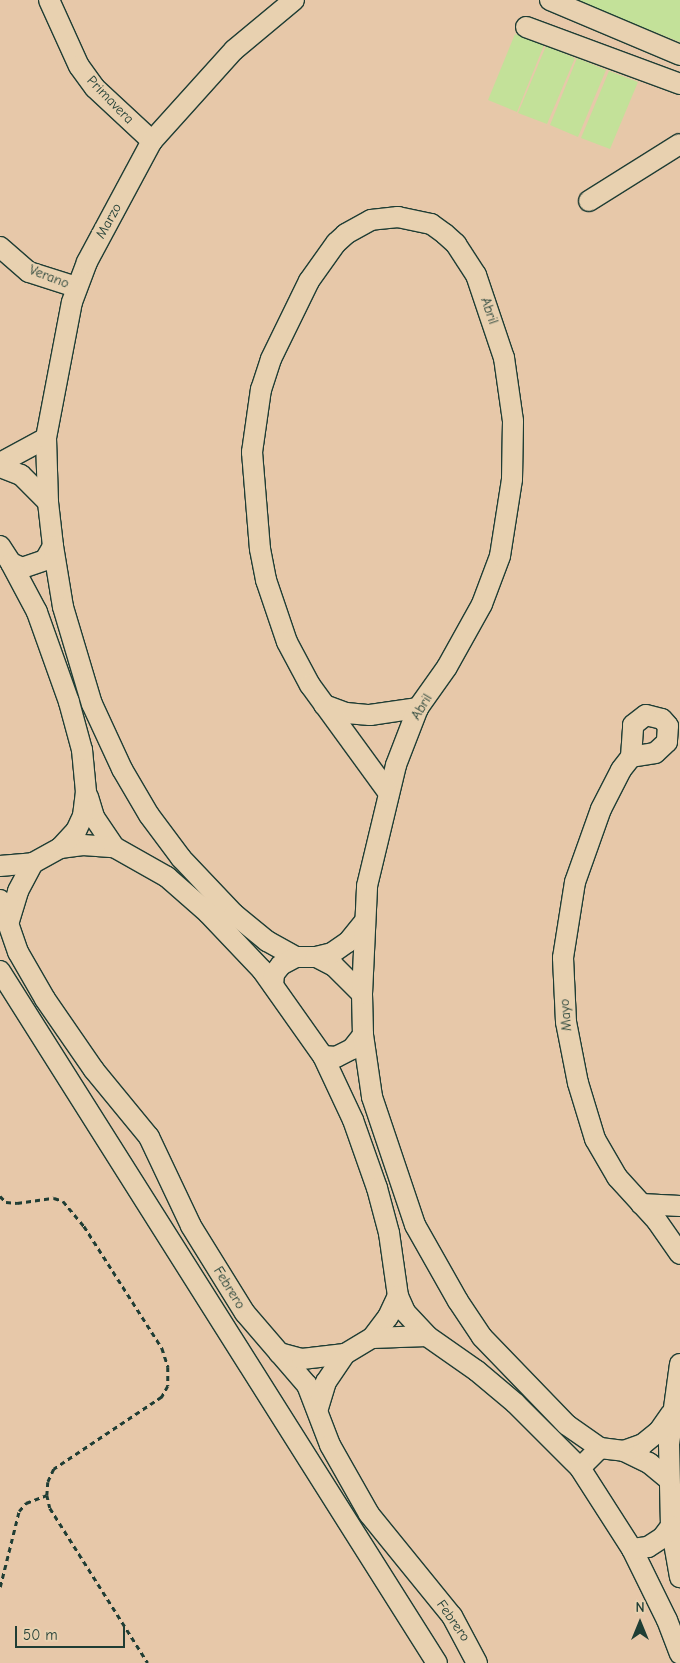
<!DOCTYPE html>
<style>
body{margin:0}
#map{position:relative;width:680px;height:1663px;overflow:hidden;background:#e7c8a9;font-family:"Comic Neue",sans-serif}
div>[style]{position:absolute}
.green>*{inset:0;background:#c3e199}
.path>*{height:2.5px;margin-top:-1.25px;transform-origin:0;background:repeating-linear-gradient(90deg,#1f3d34 0 5px,transparent 0 9px)}
.roads{filter:drop-shadow(1px 0 #1f3d34) drop-shadow(-1px 0 #1f3d34) drop-shadow(0 1px #1f3d34) drop-shadow(0 -1px #1f3d34)}
.minor>*{height:20px;margin:-10px;padding:0 10px;transform-origin:10px;border-radius:10px;background:#e8d1b0}
span{translate:-50% -50%;white-space:nowrap;text-align:center;line-height:1.15;-webkit-text-stroke:4px #e8d1b0;paint-order:stroke}
.street-label{font-size:14px;color:#1f3d34}
.north{position:absolute;left:615px;top:1598px;width:50px;height:50px;-webkit-text-stroke:4px #e8d1b0;paint-order:stroke;rotate:0deg;font-size:14px;font-weight:700;line-height:20px;text-align:center;color:#1f3d34}
.north::after{content:'';display:block;margin:auto;width:18px;height:22px;background:#1f3d34;clip-path:polygon(50% 0,100% 100%,50% 72%,0 100%)}
.scale{position:absolute;left:15px;top:1626px;width:110px;height:22px;box-sizing:border-box;border:2px solid #1f3d34;border-top:0;padding-left:6px;font-size:15px;line-height:18px;white-space:nowrap;color:#1f3d34;-webkit-text-stroke:4px #e8d1b0;paint-order:stroke}
</style>
<div id="map">
<div class="green">
<i style="clip-path:polygon(575px 0,680px 0,680px 42px,583px 4px)"></i>
<i style="clip-path:polygon(515px 34px,544px 45px,517px 112px,488px 100px)"></i>
<i style="clip-path:polygon(546px 46px,575px 58px,547px 124px,518px 113px)"></i>
<i style="clip-path:polygon(577px 58px,606px 70px,578px 137px,550px 125px)"></i>
<i style="clip-path:polygon(609px 71px,638px 82px,610px 149px,581px 138px)"></i>
</div>
<div class="path">
<i style="left:0;top:1196px;width:8px;rotate:45deg"></i>
<i style="left:6px;top:1202px;width:11px;rotate:5deg"></i>
<i style="left:17px;top:1203px;width:37px;rotate:-8deg"></i>
<i style="left:54px;top:1198px;width:9px;rotate:18deg"></i>
<i style="left:63px;top:1201px;width:33px;rotate:50deg"></i>
<i style="left:84px;top:1226px;width:145px;rotate:57.4deg"></i>
<i style="left:162px;top:1348px;width:20px;rotate:72deg"></i>
<i style="left:168px;top:1367px;width:19px;rotate:90deg"></i>
<i style="left:168px;top:1386px;width:13px;rotate:119deg"></i>
<i style="left:162px;top:1397px;width:130px;rotate:146.3deg"></i>
<i style="left:54px;top:1469px;width:14px;rotate:115deg"></i>
<i style="left:48px;top:1482px;width:13px;rotate:94deg"></i>
<i style="left:47px;top:1495px;width:13px;rotate:77deg"></i>
<i style="left:50px;top:1508px;width:183px;rotate:57.7deg"></i>
<i style="left:0;top:1587px;width:78px;rotate:-76deg"></i>
<i style="left:19px;top:1511px;width:11px;rotate:-49deg"></i>
<i style="left:26px;top:1503px;width:22px;rotate:-21deg"></i>
</div>
<div class="roads">
<div class="minor">
<i style="left:49px;top:0;width:72px;rotate:65.6deg"></i>
<i style="left:79px;top:66px;width:27px;rotate:54deg"></i>
<i style="left:95px;top:88px;width:78px;rotate:42.9deg"></i>
<i style="left:550px;top:0;width:141px;rotate:22.9deg"></i>
<i style="left:526px;top:27px;width:164px;rotate:20.3deg"></i>
<i style="left:589px;top:201px;width:107px;rotate:-32.1deg"></i>
<i style="left:0;top:247px;width:38px;rotate:41deg"></i>
<i style="left:29px;top:272px;width:49px;rotate:17.7deg"></i>
<i style="left:0;top:463px;width:52px;rotate:-28.5deg"></i>
<i style="left:0;top:467px;width:22px;rotate:21deg"></i>
<i style="left:21px;top:475px;width:38px;rotate:45deg"></i>
<i style="left:0;top:546px;width:20px;rotate:57deg"></i>
<i style="left:11px;top:563px;width:12px;rotate:24deg"></i>
<i style="left:22px;top:568px;width:24px;rotate:-19deg"></i>
<i style="left:45px;top:560px;width:16px;rotate:-60deg"></i>
<i style="left:53px;top:546px;width:44px;rotate:-96.5deg"></i>
<i style="left:48px;top:502px;width:64px;rotate:-91.8deg"></i>
<i style="left:46px;top:438px;width:138px;rotate:-79.2deg"></i>
<i style="left:72px;top:302px;width:43px;rotate:-69.4deg"></i>
<i style="left:87px;top:262px;width:137px;rotate:-61.8deg"></i>
<i style="left:152px;top:141px;width:122px;rotate:-48deg"></i>
<i style="left:234px;top:50px;width:78px;rotate:-39.8deg"></i>
<i style="left:53px;top:546px;width:62px;rotate:80.7deg"></i>
<i style="left:63px;top:607px;width:101px;rotate:73.4deg"></i>
<i style="left:92px;top:704px;width:72px;rotate:65.2deg"></i>
<i style="left:122px;top:769px;width:53px;rotate:59.6deg"></i>
<i style="left:149px;top:815px;width:54px;rotate:53.3deg"></i>
<i style="left:181px;top:858px;width:77px;rotate:46.6deg"></i>
<i style="left:234px;top:914px;width:43px;rotate:39.3deg"></i>
<i style="left:267px;top:941px;width:33px;rotate:29deg"></i>
<i style="left:324px;top:705px;width:23px;rotate:20deg"></i>
<i style="left:346px;top:713px;width:24px;rotate:5deg"></i>
<i style="left:370px;top:715px;width:49px;rotate:-8.3deg"></i>
<i style="left:646px;top:715px;width:16px;rotate:14deg"></i>
<i style="left:662px;top:719px;width:9px;rotate:49deg"></i>
<i style="left:668px;top:726px;width:16px;rotate:94deg"></i>
<i style="left:667px;top:742px;width:16px;rotate:137deg"></i>
<i style="left:655px;top:753px;width:24px;rotate:171deg"></i>
<i style="left:631px;top:757px;width:32px;rotate:-86deg"></i>
<i style="left:633px;top:725px;width:16px;rotate:-38deg"></i>
<i style="left:631px;top:757px;width:16px;rotate:128deg"></i>
<i style="left:621px;top:770px;width:44px;rotate:117.1deg"></i>
<i style="left:601px;top:809px;width:77px;rotate:109.6deg"></i>
<i style="left:575px;top:882px;width:77px;rotate:99deg"></i>
<i style="left:563px;top:958px;width:64px;rotate:87.3deg"></i>
<i style="left:566px;top:1022px;width:62px;rotate:78.9deg"></i>
<i style="left:578px;top:1083px;width:59px;rotate:73.1deg"></i>
<i style="left:595px;top:1139px;width:44px;rotate:59.9deg"></i>
<i style="left:617px;top:1177px;width:59px;rotate:47.7deg"></i>
<i style="left:657px;top:1221px;width:40px;rotate:55.1deg"></i>
<i style="left:88px;top:797px;width:21px;rotate:73deg"></i>
<i style="left:94px;top:817px;width:36px;rotate:56deg"></i>
<i style="left:60px;top:848px;width:23px;rotate:-7deg"></i>
<i style="left:83px;top:845px;width:31px;rotate:4deg"></i>
<i style="left:114px;top:847px;width:61px;rotate:29.5deg"></i>
<i style="left:167px;top:877px;width:55px;rotate:41.3deg"></i>
<i style="left:208px;top:913px;width:79px;rotate:46.5deg"></i>
<i style="left:262px;top:970px;width:105px;rotate:54.7deg"></i>
<i style="left:323px;top:1056px;width:13px;rotate:4deg"></i>
<i style="left:336px;top:1057px;width:18px;rotate:-27deg"></i>
<i style="left:352px;top:1049px;width:18px;rotate:-52deg"></i>
<i style="left:363px;top:1035px;width:41px;rotate:-91.4deg"></i>
<i style="left:362px;top:994px;width:40px;rotate:-135deg"></i>
<i style="left:334px;top:966px;width:20px;rotate:-153deg"></i>
<i style="left:316px;top:957px;width:20px;rotate:180deg"></i>
<i style="left:296px;top:957px;width:17px;rotate:152deg"></i>
<i style="left:281px;top:965px;width:11px;rotate:128deg"></i>
<i style="left:274px;top:974px;width:11px;rotate:95deg"></i>
<i style="left:0;top:866px;width:33px;rotate:-5deg"></i>
<i style="left:33px;top:863px;width:31px;rotate:-29deg"></i>
<i style="left:60px;top:848px;width:23px;rotate:-47deg"></i>
<i style="left:76px;top:831px;width:17px;rotate:-65deg"></i>
<i style="left:83px;top:816px;width:24px;rotate:-83deg"></i>
<i style="left:86px;top:792px;width:42px;rotate:-95.4deg"></i>
<i style="left:82px;top:750px;width:50px;rotate:-105.2deg"></i>
<i style="left:69px;top:702px;width:96px;rotate:-109.6deg"></i>
<i style="left:37px;top:612px;width:55px;rotate:-118deg"></i>
<i style="left:0;top:900px;width:55px;rotate:70.9deg"></i>
<i style="left:18px;top:952px;width:54px;rotate:60.1deg"></i>
<i style="left:45px;top:999px;width:86px;rotate:55.4deg"></i>
<i style="left:94px;top:1070px;width:87px;rotate:50.6deg"></i>
<i style="left:149px;top:1137px;width:98px;rotate:64.7deg"></i>
<i style="left:191px;top:1226px;width:102px;rotate:58.2deg"></i>
<i style="left:245px;top:1313px;width:95px;rotate:49.3deg"></i>
<i style="left:307px;top:1385px;width:64px;rotate:69deg"></i>
<i style="left:330px;top:1445px;width:79px;rotate:60.5deg"></i>
<i style="left:369px;top:1514px;width:132px;rotate:50.9deg"></i>
<i style="left:452px;top:1616px;width:53px;rotate:62deg"></i>
<i style="left:9px;top:921px;width:31px;rotate:-73deg"></i>
<i style="left:18px;top:891px;width:32px;rotate:-62deg"></i>
<i style="left:316px;top:957px;width:16px;rotate:-14deg"></i>
<i style="left:332px;top:953px;width:19px;rotate:-35deg"></i>
<i style="left:348px;top:942px;width:26px;rotate:-51deg"></i>
<i style="left:0;top:971px;width:818px;rotate:57.73deg"></i>
<i style="left:362px;top:994px;width:108px;rotate:-87.3deg"></i>
<i style="left:367px;top:886px;width:124px;rotate:-76.5deg"></i>
<i style="left:396px;top:765px;width:61px;rotate:-68.9deg"></i>
<i style="left:418px;top:708px;width:50px;rotate:-54.7deg"></i>
<i style="left:447px;top:667px;width:72px;rotate:-60.9deg"></i>
<i style="left:482px;top:604px;width:51px;rotate:-69.4deg"></i>
<i style="left:500px;top:556px;width:78px;rotate:-81.1deg"></i>
<i style="left:512px;top:479px;width:58px;rotate:-89deg"></i>
<i style="left:513px;top:421px;width:64px;rotate:-98.1deg"></i>
<i style="left:504px;top:358px;width:88px;rotate:-108.6deg"></i>
<i style="left:476px;top:275px;width:37px;rotate:-123deg"></i>
<i style="left:456px;top:244px;width:15px;rotate:-138deg"></i>
<i style="left:445px;top:234px;width:17px;rotate:-144deg"></i>
<i style="left:431px;top:224px;width:34px;rotate:-168deg"></i>
<i style="left:398px;top:217px;width:27px;rotate:174deg"></i>
<i style="left:371px;top:220px;width:29px;rotate:151deg"></i>
<i style="left:346px;top:234px;width:13px;rotate:138deg"></i>
<i style="left:336px;top:243px;width:47px;rotate:125.4deg"></i>
<i style="left:309px;top:281px;width:87px;rotate:116deg"></i>
<i style="left:271px;top:359px;width:32px;rotate:108deg"></i>
<i style="left:261px;top:389px;width:64px;rotate:98.1deg"></i>
<i style="left:252px;top:452px;width:97px;rotate:85.3deg"></i>
<i style="left:260px;top:549px;width:32px;rotate:79deg"></i>
<i style="left:266px;top:580px;width:65px;rotate:71.3deg"></i>
<i style="left:287px;top:642px;width:49px;rotate:61.9deg"></i>
<i style="left:310px;top:685px;width:132px;rotate:53.9deg"></i>
<i style="left:363px;top:1035px;width:63px;rotate:81.7deg"></i>
<i style="left:372px;top:1097px;width:135px;rotate:71.4deg"></i>
<i style="left:415px;top:1225px;width:87px;rotate:60.5deg"></i>
<i style="left:458px;top:1301px;width:43px;rotate:56.3deg"></i>
<i style="left:482px;top:1337px;width:122px;rotate:46deg"></i>
<i style="left:567px;top:1425px;width:40px;rotate:34.9deg"></i>
<i style="left:600px;top:1448px;width:28px;rotate:135deg"></i>
<i style="left:323px;top:1056px;width:71px;rotate:64.9deg"></i>
<i style="left:353px;top:1120px;width:72px;rotate:70.6deg"></i>
<i style="left:377px;top:1188px;width:47px;rotate:75.1deg"></i>
<i style="left:389px;top:1233px;width:64px;rotate:81.9deg"></i>
<i style="left:398px;top:1296px;width:17px;rotate:66deg"></i>
<i style="left:405px;top:1312px;width:33px;rotate:47deg"></i>
<i style="left:427px;top:1336px;width:61px;rotate:35deg"></i>
<i style="left:477px;top:1371px;width:50px;rotate:40.1deg"></i>
<i style="left:515px;top:1403px;width:92px;rotate:45deg"></i>
<i style="left:580px;top:1468px;width:96px;rotate:57.3deg"></i>
<i style="left:632px;top:1549px;width:79px;rotate:63.8deg"></i>
<i style="left:667px;top:1620px;width:36px;rotate:69deg"></i>
<i style="left:641px;top:1204px;width:39px;rotate:3deg"></i>
<i style="left:372px;top:1338px;width:26px;rotate:-53deg"></i>
<i style="left:388px;top:1317px;width:23px;rotate:-65deg"></i>
<i style="left:279px;top:1353px;width:24px;rotate:15deg"></i>
<i style="left:302px;top:1359px;width:43px;rotate:-6.6deg"></i>
<i style="left:680px;top:1364px;width:81px;rotate:97.8deg"></i>
<i style="left:669px;top:1444px;width:82px;rotate:88.6deg"></i>
<i style="left:671px;top:1526px;width:52px;rotate:80deg"></i>
<i style="left:318px;top:1408px;width:27px;rotate:-73deg"></i>
<i style="left:326px;top:1382px;width:34px;rotate:-56deg"></i>
<i style="left:345px;top:1354px;width:31px;rotate:-31deg"></i>
<i style="left:372px;top:1338px;width:55px;rotate:-2.1deg"></i>
<i style="left:600px;top:1448px;width:24px;rotate:7deg"></i>
<i style="left:624px;top:1451px;width:28px;rotate:26deg"></i>
<i style="left:649px;top:1463px;width:26px;rotate:40deg"></i>
<i style="left:624px;top:1451px;width:20px;rotate:-20deg"></i>
<i style="left:643px;top:1444px;width:21px;rotate:-39deg"></i>
<i style="left:659px;top:1431px;width:21px;rotate:-55deg"></i>
<i style="left:632px;top:1549px;width:16px;rotate:-7deg"></i>
<i style="left:648px;top:1547px;width:17px;rotate:-33deg"></i>
<i style="left:662px;top:1538px;width:15px;rotate:-53deg"></i>
</div>
</div>
<div class="street-label">
<span style="left:110px;top:100px;rotate:46deg">Primavera</span>
<span style="left:109px;top:221px;rotate:-61deg">Marzo</span>
<span style="left:49px;top:277px;rotate:21deg">Verano</span>
<span style="left:489px;top:311px;rotate:71deg">Abril</span>
<span style="left:422px;top:707px;rotate:-59deg">Abril</span>
<span style="left:566px;top:1015px;rotate:-95deg">Mayo</span>
<span style="left:229px;top:1288px;rotate:58deg">Febrero</span>
<span style="left:453px;top:1621px;rotate:55deg">Febrero</span>
</div>
<div class="north">N</div>
<div class="scale">50 m</div>
</div>
